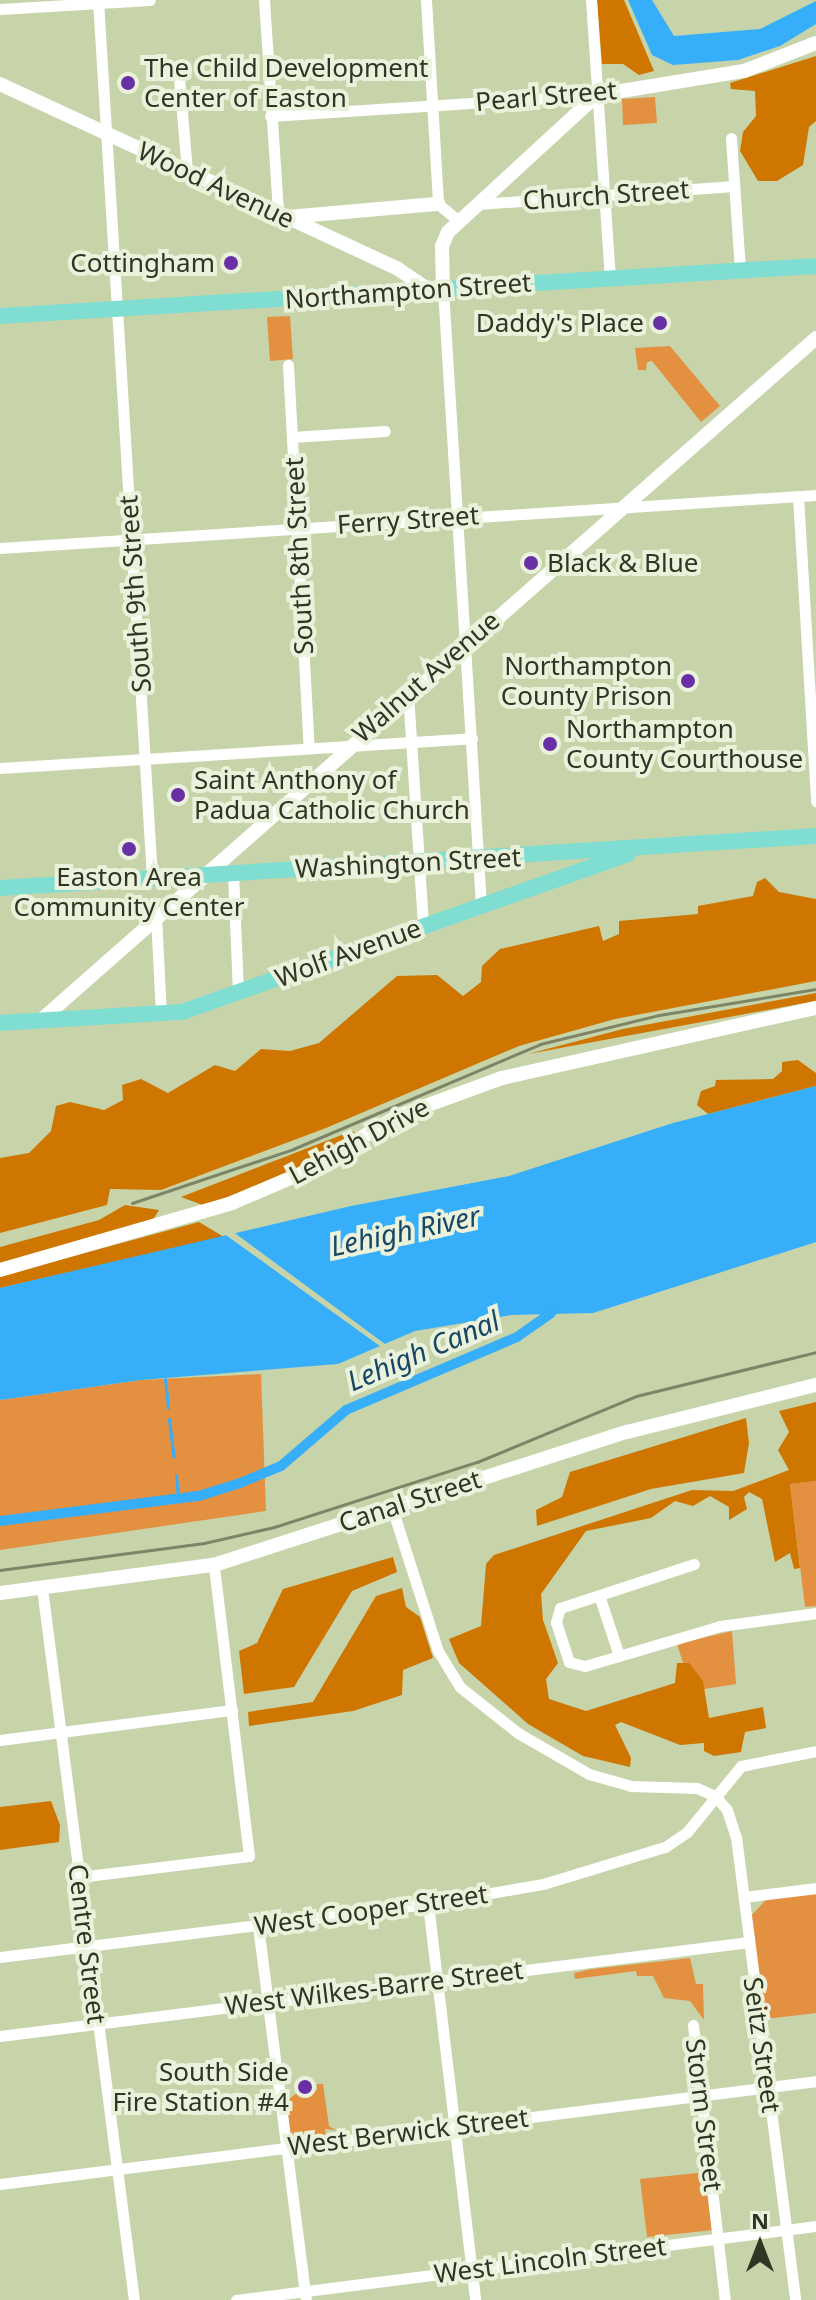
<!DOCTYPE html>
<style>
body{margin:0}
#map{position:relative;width:816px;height:2300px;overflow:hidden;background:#c7d4aa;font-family:"Noto Sans",sans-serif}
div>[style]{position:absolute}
.green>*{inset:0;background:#e39140}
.forest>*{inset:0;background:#ce7600}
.water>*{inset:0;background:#37aefa}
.pier>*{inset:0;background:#c7d4aa}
.stream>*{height:3px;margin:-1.5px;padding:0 1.5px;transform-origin:1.5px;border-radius:1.5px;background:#37aefa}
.canal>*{height:10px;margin:-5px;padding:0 5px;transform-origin:5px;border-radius:5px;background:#37aefa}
.minor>*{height:11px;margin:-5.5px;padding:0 5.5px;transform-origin:5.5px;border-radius:5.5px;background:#fff}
.tertiary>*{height:14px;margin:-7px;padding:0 7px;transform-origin:7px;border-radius:7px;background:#fff}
.secondary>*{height:14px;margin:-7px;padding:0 7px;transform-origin:7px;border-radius:7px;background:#fff}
.primary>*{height:16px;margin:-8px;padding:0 8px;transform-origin:8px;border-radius:8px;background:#80ddd1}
.rail>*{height:3px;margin:-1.5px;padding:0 1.5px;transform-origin:1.5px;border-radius:1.5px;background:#7c8567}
.dots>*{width:22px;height:22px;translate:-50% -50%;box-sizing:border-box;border:4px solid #ebf2dc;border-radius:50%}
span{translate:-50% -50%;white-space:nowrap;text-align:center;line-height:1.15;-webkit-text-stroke:8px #ebf2dc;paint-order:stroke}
.poi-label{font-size:26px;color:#303524}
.left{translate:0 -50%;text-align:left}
.right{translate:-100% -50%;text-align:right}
.street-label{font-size:26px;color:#303524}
.water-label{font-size:28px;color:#184665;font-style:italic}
.north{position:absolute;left:720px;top:2204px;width:80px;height:80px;-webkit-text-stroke:6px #ebf2dc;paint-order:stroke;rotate:0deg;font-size:22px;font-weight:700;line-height:32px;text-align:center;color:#303524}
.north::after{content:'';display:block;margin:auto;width:28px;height:36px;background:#303524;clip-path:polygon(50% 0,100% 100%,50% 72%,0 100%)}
</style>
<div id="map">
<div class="green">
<i style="clip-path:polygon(655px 97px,657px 123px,623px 125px,622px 99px)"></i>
<i style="clip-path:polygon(290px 316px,293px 359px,270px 361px,267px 317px)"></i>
<i style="clip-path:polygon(670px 346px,720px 406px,701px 422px,652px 361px,647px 362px,646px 370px,638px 370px,635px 348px)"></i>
<i style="clip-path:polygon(261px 1374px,266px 1511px,0 1550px,0 1400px,141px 1380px)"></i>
<i style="clip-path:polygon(816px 1481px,816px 1606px,805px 1607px,790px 1484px)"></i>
<i style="clip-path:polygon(732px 1631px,736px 1684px,692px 1691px,677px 1644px)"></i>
<i style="clip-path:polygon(816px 1888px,816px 2013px,758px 2020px,750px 1917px,771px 1894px)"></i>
<i style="clip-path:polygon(690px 1958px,696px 1984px,703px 1984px,704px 2020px,690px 2001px,664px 1998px,653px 1976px,637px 1976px,636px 1971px,575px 1979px,574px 1973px,592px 1969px)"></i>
<i style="clip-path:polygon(317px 2084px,323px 2084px,329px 2126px,336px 2130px,325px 2129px,327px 2142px,287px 2147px,282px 2104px,297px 2093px,317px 2090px)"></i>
<i style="clip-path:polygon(706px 2172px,714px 2230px,647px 2237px,640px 2179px)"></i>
</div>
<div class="forest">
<i style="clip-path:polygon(597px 0,624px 0,654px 71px,639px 75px,623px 64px,602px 64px)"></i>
<i style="clip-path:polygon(816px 56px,816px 121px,809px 127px,803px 165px,777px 181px,758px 181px,740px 151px,743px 132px,756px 116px,755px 91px,731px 89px,730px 83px)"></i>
<i style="clip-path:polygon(765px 878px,779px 892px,816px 899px,816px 981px,615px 1019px,519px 1046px,326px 1128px,161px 1190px,110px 1189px,107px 1205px,0 1233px,0 1158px,29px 1153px,51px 1131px,56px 1106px,70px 1102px,104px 1110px,123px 1100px,122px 1085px,141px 1079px,168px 1093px,215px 1065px,235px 1071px,261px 1049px,290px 1051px,319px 1043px,397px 976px,437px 975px,463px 996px,481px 982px,482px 966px,500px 949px,599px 926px,603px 941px,619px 934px,619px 921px,698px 914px,698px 906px,753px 896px,757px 882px)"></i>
<i style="clip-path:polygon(816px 993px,816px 1001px,528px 1054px,623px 1029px)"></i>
<i style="clip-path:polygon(798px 1060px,816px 1073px,816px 1086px,708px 1114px,697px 1105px,701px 1091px,715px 1086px,716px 1080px,773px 1079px,782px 1071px,782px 1062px)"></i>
<i style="clip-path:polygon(352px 1131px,357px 1134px,295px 1170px,205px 1206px,181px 1197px)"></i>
<i style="clip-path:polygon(125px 1205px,159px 1210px,151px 1223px,0 1263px,0 1247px,99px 1220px)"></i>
<i style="clip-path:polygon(199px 1222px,224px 1237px,0 1288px,0 1276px)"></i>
<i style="clip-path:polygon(816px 1402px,816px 1481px,790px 1484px,800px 1568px,794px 1569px,790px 1553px,775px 1562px,762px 1499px,749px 1492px,744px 1497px,747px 1509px,729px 1520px,729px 1507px,710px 1496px,693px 1506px,675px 1501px,651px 1518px,586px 1531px,541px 1594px,543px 1620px,558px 1663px,546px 1679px,549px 1699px,586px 1711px,675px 1683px,677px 1663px,689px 1663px,703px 1681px,709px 1718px,763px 1707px,766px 1728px,745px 1732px,741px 1752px,714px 1756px,704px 1751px,704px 1743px,680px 1745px,621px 1722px,615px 1725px,631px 1758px,630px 1767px,583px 1756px,528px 1724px,459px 1663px,449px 1639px,481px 1626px,486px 1564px,494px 1555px,692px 1490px,733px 1491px,789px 1470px,778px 1450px,789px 1432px,779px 1411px)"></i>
<i style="clip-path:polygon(746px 1418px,749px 1443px,744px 1473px,651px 1489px,537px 1526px,536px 1510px,562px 1497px,570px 1472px)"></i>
<i style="clip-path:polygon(393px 1557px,397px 1572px,352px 1591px,294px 1687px,244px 1694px,239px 1651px,257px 1643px,283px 1589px)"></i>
<i style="clip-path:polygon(402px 1588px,406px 1607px,420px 1617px,433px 1658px,403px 1670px,402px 1695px,353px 1711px,249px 1726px,248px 1712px,313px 1702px,376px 1596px)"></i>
<i style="clip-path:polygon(51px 1801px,60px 1825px,59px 1842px,0 1850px,0 1807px)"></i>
</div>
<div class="water">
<i style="clip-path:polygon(628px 0,652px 0,674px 36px,760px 29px,816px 1px,816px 24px,780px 46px,738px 60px,673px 65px,652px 55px)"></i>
<i style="clip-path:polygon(816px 1086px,816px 1242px,593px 1313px,511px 1315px,415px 1331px,338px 1364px,141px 1380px,0 1400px,0 1288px,351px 1206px,509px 1176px,673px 1123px)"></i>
</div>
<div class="pier">
<i style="clip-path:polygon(232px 1231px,389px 1347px,384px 1349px,223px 1233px)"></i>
</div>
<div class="stream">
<i style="left:165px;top:1379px;width:29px;rotate:84deg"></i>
<i style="left:169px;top:1419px;width:38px;rotate:83deg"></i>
<i style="left:176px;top:1475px;width:23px;rotate:85deg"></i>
</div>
<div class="canal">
<i style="left:0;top:1521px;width:201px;rotate:-7.2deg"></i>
<i style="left:199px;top:1496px;width:43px;rotate:-17.6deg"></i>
<i style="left:240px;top:1483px;width:44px;rotate:-22.5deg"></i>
<i style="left:281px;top:1466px;width:86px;rotate:-40.7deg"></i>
<i style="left:346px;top:1410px;width:186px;rotate:-23.1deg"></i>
<i style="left:517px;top:1337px;width:42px;rotate:-35.2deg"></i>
</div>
<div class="minor">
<i style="left:98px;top:0;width:880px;rotate:86.48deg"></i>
<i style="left:264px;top:0;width:212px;rotate:86.2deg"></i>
<i style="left:426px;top:0;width:204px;rotate:86.6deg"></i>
<i style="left:438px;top:204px;width:26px;rotate:39deg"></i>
<i style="left:591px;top:0;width:280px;rotate:86.1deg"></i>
<i style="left:0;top:9px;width:150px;rotate:-3.4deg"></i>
<i style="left:178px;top:66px;width:104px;rotate:85.1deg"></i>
<i style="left:270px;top:116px;width:328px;rotate:-3.7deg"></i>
<i style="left:731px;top:138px;width:133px;rotate:86.1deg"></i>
<i style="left:478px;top:204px;width:257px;rotate:-4deg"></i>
<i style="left:443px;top:289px;width:617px;rotate:86.47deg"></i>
<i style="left:288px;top:365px;width:383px;rotate:86.9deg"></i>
<i style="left:292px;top:437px;width:93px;rotate:-3.7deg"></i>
<i style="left:798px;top:496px;width:306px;rotate:86.6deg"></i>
<i style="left:0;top:548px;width:818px;rotate:-3.72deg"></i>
<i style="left:408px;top:693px;width:233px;rotate:86.3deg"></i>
<i style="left:0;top:768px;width:473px;rotate:-3.6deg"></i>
<i style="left:233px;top:873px;width:119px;rotate:87.6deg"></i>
<i style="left:156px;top:916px;width:99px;rotate:87.1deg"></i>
<i style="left:392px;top:1508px;width:150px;rotate:72.2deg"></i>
<i style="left:438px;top:1651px;width:42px;rotate:58.6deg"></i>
<i style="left:460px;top:1687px;width:74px;rotate:38.4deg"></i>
<i style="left:518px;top:1733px;width:82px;rotate:30deg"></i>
<i style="left:589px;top:1774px;width:44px;rotate:15.9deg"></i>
<i style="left:631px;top:1786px;width:66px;rotate:1.7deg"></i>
<i style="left:697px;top:1788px;width:20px;rotate:24deg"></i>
<i style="left:715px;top:1796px;width:18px;rotate:49deg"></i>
<i style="left:727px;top:1810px;width:28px;rotate:72deg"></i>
<i style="left:736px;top:1837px;width:467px;rotate:82.7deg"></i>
<i style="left:694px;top:1564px;width:141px;rotate:161.8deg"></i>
<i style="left:560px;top:1608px;width:15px;rotate:106deg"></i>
<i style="left:556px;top:1622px;width:42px;rotate:72deg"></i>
<i style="left:569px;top:1662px;width:16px;rotate:14deg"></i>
<i style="left:585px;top:1666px;width:141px;rotate:-16.5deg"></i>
<i style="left:720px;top:1626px;width:97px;rotate:-7.7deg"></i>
<i style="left:42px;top:1588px;width:718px;rotate:82.64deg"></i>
<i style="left:599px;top:1595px;width:64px;rotate:71.8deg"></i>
<i style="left:0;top:1740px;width:234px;rotate:-7.4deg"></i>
<i style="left:79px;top:1877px;width:171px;rotate:-7deg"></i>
<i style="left:249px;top:1856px;width:293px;rotate:-96.9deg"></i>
<i style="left:744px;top:1897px;width:73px;rotate:-7.1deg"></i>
<i style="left:428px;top:1904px;width:399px;rotate:83.2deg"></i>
<i style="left:258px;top:1926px;width:377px;rotate:82.7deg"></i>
<i style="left:0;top:1957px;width:431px;rotate:-7.1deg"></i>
<i style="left:428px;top:1904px;width:117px;rotate:-9.9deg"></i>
<i style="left:543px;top:1884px;width:127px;rotate:-16.9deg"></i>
<i style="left:665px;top:1847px;width:27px;rotate:-34deg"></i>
<i style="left:687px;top:1832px;width:85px;rotate:-50.7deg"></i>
<i style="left:741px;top:1766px;width:76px;rotate:-11.3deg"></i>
<i style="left:693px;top:2025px;width:277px;rotate:83.4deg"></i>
<i style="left:0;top:2036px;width:755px;rotate:-7.15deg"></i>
<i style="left:0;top:2184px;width:822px;rotate:-7.19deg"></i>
<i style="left:236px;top:2300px;width:585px;rotate:-7.27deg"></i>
</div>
<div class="tertiary">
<i style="left:288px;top:217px;width:151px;rotate:-5deg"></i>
<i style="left:40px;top:1021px;width:1034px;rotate:-41.35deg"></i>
<i style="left:0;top:1270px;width:241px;rotate:-16.1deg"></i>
<i style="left:232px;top:1203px;width:76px;rotate:-23.2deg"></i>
<i style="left:302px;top:1173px;width:112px;rotate:-30.7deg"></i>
<i style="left:398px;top:1116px;width:111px;rotate:-20.1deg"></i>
<i style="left:502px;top:1078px;width:322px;rotate:-12.6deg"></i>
<i style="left:0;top:1593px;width:216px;rotate:-7.5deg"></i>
<i style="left:214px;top:1565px;width:434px;rotate:-17.9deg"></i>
<i style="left:627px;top:1432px;width:195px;rotate:-14deg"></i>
</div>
<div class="secondary">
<i style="left:0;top:84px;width:439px;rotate:24.9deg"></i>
<i style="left:398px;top:269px;width:37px;rotate:34deg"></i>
<i style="left:443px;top:289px;width:43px;rotate:-91.3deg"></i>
<i style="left:442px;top:246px;width:15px;rotate:-67deg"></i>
<i style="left:448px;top:232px;width:202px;rotate:-42.6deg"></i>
<i style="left:597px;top:95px;width:149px;rotate:-9.3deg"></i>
<i style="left:744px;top:71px;width:77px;rotate:-21.3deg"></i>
</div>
<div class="primary">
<i style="left:0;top:316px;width:818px;rotate:-3.51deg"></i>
<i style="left:0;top:888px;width:818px;rotate:-3.65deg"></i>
<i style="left:0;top:1023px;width:182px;rotate:-3.5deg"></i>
<i style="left:182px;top:1012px;width:473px;rotate:-19.5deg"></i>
</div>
<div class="rail">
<i style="left:132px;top:1203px;width:170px;rotate:-18.5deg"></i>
<i style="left:293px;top:1149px;width:268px;rotate:-23deg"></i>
<i style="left:540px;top:1044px;width:122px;rotate:-13.7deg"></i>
<i style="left:659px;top:1015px;width:159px;rotate:-9.4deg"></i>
<i style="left:0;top:1570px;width:206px;rotate:-7.5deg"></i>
<i style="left:204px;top:1543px;width:72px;rotate:-12.9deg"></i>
<i style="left:274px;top:1527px;width:213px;rotate:-17.8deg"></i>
<i style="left:477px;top:1462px;width:172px;rotate:-22.5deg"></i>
<i style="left:636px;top:1396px;width:185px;rotate:-13.7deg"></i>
</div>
<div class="dots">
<i style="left:128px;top:83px;background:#6930a6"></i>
<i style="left:231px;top:263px;background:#6930a6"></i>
<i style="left:660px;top:323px;background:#6930a6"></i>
<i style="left:531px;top:563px;background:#6930a6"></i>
<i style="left:688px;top:681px;background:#6930a6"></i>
<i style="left:550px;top:744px;background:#6930a6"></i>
<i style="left:178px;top:795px;background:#6930a6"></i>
<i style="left:129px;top:849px;background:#6930a6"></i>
<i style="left:305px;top:2087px;background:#6930a6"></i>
</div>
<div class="poi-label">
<span class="left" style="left:144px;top:83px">The Child Development<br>Center of Easton</span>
<span class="right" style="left:215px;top:263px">Cottingham</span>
<span class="right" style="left:644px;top:323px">Daddy's Place</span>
<span class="left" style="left:547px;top:563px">Black &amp; Blue</span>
<span class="right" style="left:672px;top:681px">Northampton<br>County Prison</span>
<span class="left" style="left:566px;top:744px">Northampton<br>County Courthouse</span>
<span class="left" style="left:194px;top:795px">Saint Anthony of<br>Padua Catholic Church</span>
<span style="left:129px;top:892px">Easton Area<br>Community Center</span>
<span class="right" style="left:289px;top:2087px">South Side<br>Fire Station #4</span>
</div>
<div class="street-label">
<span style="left:546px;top:96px;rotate:-5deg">Pearl Street</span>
<span style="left:216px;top:185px;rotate:25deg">Wood Avenue</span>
<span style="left:606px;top:195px;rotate:-4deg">Church Street</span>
<span style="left:408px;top:291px;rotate:-4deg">Northampton Street</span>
<span style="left:408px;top:520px;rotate:-4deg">Ferry Street</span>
<span style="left:299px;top:556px;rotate:-93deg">South 8th Street</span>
<span style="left:135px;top:594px;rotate:-94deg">South 9th Street</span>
<span style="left:426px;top:677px;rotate:-41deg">Walnut Avenue</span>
<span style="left:408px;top:863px;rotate:-3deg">Washington Street</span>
<span style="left:348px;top:953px;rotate:-20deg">Wolf Avenue</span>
<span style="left:359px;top:1141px;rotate:-28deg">Lehigh Drive</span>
<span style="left:410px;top:1501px;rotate:-18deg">Canal Street</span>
<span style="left:371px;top:1910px;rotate:-8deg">West Cooper Street</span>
<span style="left:87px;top:1944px;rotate:83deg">Centre Street</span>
<span style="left:374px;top:1988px;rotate:-7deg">West Wilkes-Barre Street</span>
<span style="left:762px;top:2045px;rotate:82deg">Seitz Street</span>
<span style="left:704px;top:2115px;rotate:83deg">Storm Street</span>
<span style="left:408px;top:2132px;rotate:-7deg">West Berwick Street</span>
<span style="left:550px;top:2260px;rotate:-7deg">West Lincoln Street</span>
</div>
<div class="water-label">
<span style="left:405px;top:1230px;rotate:-12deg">Lehigh River</span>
<span style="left:423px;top:1350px;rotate:-23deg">Lehigh Canal</span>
</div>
<div class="north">N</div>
</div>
